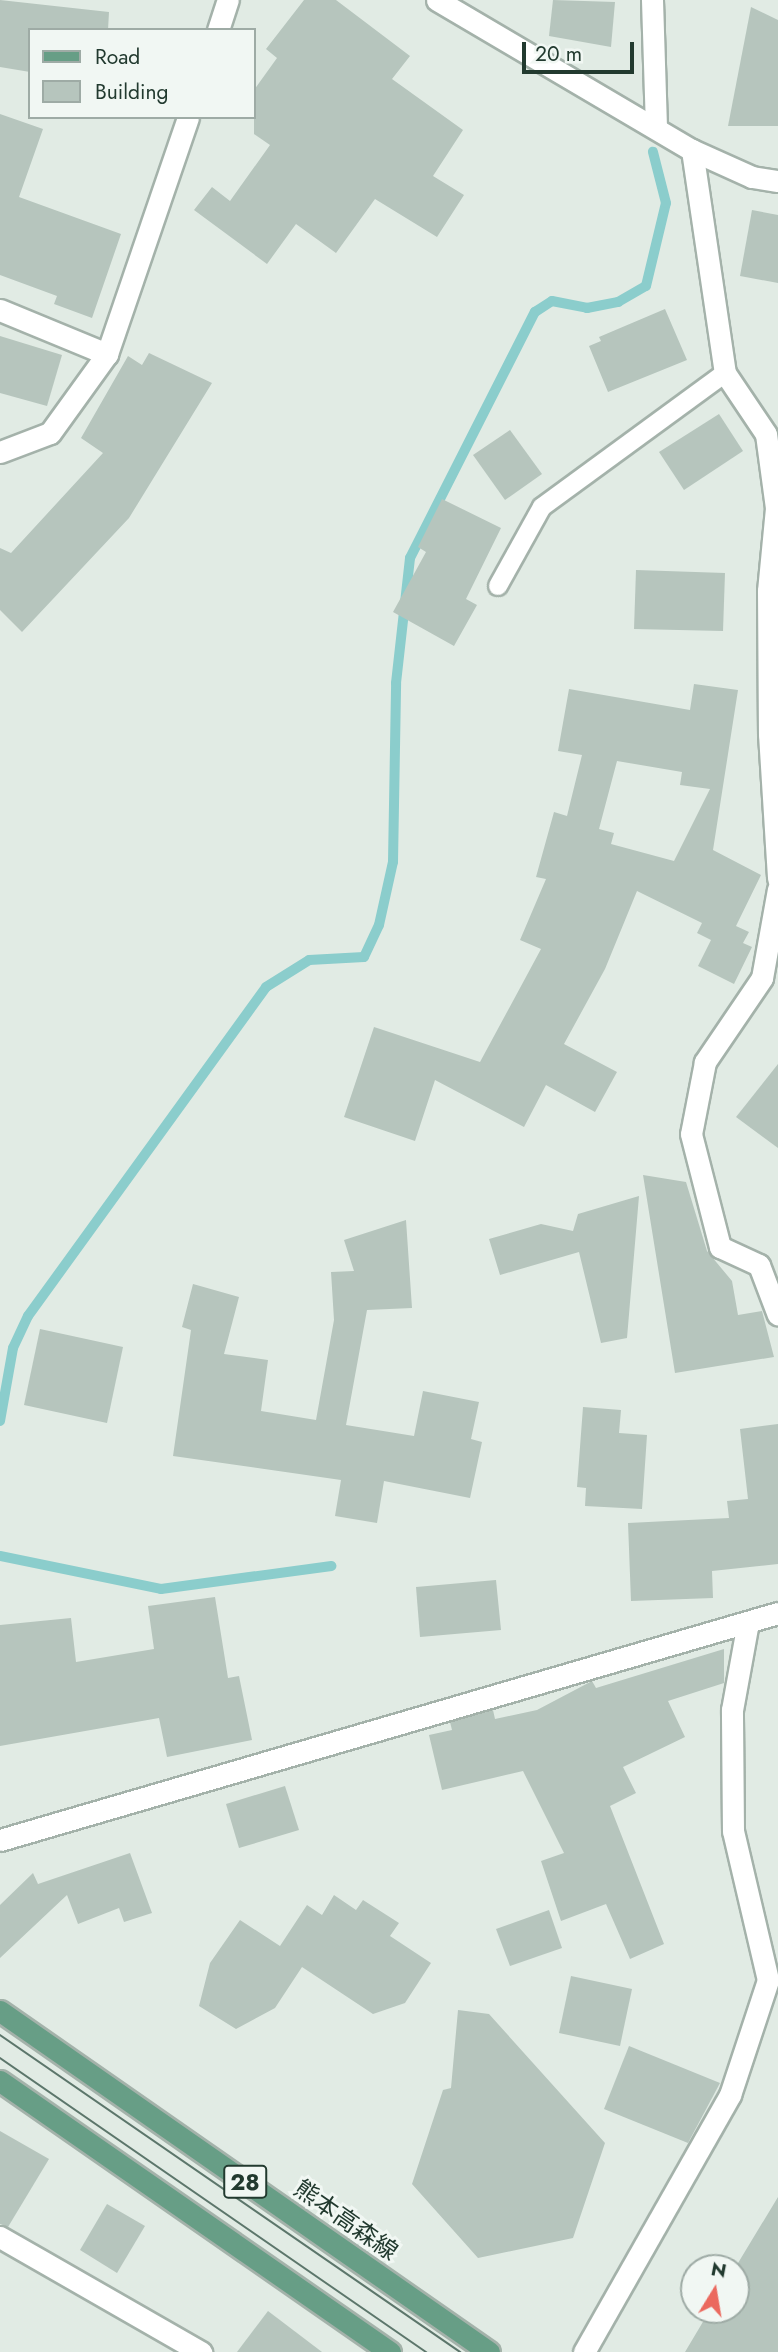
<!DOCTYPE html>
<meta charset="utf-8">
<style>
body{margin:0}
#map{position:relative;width:778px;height:2352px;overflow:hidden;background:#e1ebe4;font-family:Jost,"Noto Sans JP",sans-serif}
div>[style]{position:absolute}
.stream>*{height:10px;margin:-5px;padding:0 5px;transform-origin:5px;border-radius:5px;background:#8bcdcc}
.building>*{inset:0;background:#b6c5bd}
.roads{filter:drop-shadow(2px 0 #a4b2aa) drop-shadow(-2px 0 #a4b2aa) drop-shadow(0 2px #a4b2aa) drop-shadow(0 -2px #a4b2aa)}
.service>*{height:18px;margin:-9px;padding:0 9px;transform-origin:9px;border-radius:9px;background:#fff}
.minor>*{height:21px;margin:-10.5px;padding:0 10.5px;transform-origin:10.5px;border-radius:10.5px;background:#fff}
.primary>*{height:21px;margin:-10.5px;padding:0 10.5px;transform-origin:10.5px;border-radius:10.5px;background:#679e86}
.tram>*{height:2px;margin:-1px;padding:0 1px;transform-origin:1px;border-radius:1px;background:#5c766b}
span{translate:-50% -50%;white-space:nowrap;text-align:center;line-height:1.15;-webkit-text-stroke:6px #f1f7f3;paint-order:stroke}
.shield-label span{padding:2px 5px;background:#f1f7f3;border:2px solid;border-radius:5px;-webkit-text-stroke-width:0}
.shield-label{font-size:23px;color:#223a2f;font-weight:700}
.street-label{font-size:24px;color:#223a2f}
.legend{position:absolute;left:28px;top:28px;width:228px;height:91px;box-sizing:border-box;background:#f1f7f3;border:2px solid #9eaba5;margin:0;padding:9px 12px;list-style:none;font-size:21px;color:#223a2f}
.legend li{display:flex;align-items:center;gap:14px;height:35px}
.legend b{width:35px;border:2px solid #9eaba5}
.north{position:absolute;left:680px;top:2254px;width:70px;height:70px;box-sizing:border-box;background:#f1f7f3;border:2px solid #9eaba5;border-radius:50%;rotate:11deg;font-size:19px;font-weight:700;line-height:28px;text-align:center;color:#223a2f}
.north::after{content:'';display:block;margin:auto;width:24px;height:32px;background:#eb695e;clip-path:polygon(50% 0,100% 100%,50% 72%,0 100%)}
.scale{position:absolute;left:522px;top:42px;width:112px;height:32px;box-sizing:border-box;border:4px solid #223a2f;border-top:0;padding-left:9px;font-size:21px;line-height:24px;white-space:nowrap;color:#223a2f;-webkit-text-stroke:5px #f1f7f3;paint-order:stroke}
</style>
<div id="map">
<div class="stream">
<i style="left:0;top:1421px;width:74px;rotate:-79.9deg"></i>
<i style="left:13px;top:1348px;width:35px;rotate:-65deg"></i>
<i style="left:28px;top:1316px;width:406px;rotate:-54.1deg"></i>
<i style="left:266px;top:987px;width:51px;rotate:-32.1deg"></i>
<i style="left:309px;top:960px;width:55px;rotate:-3.1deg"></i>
<i style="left:364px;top:957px;width:35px;rotate:-65deg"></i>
<i style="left:379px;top:925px;width:65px;rotate:-77.5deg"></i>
<i style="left:393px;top:862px;width:179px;rotate:-89deg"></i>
<i style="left:396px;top:683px;width:126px;rotate:-83.6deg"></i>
<i style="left:410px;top:558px;width:276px;rotate:-63.1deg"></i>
<i style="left:535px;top:312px;width:20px;rotate:-33deg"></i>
<i style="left:552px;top:301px;width:36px;rotate:11deg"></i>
<i style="left:587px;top:308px;width:32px;rotate:-11deg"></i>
<i style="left:618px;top:302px;width:32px;rotate:-30deg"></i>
<i style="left:646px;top:286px;width:85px;rotate:-76.5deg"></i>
<i style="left:666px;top:203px;width:53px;rotate:-104.3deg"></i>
<i style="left:0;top:1556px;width:164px;rotate:11.6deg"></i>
<i style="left:161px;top:1589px;width:172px;rotate:-7.7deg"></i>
</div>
<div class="building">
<i style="clip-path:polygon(0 0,109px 12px,108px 30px,30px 30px,30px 72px,0 67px)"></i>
<i style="clip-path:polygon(304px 0,336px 0,410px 56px,392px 79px,463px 130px,433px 176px,464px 195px,437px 237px,375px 199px,336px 253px,296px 224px,267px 264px,194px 210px,212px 187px,230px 201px,270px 145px,254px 134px,254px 90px,277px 58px,266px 49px)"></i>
<i style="clip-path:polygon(553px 0,615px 2px,611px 47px,549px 36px)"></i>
<i style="clip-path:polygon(751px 7px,778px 20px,778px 126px,728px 126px)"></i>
<i style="clip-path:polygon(0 114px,43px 129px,19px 197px,121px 234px,92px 318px,54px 304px,57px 296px,0 275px)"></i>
<i style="clip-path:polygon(752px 210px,778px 215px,778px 283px,740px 276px)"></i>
<i style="clip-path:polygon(665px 309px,687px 360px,608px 392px,589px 346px,601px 341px,599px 337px)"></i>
<i style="clip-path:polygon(0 336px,62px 355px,47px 406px,0 393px)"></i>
<i style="clip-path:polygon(149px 353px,212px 383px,129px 518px,22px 632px,0 610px,0 548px,11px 553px,103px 453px,81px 438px,128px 356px,142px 365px)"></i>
<i style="clip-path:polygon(719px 414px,743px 451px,684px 490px,659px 452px)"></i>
<i style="clip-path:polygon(510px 430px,542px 474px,505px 500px,473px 455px)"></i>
<i style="clip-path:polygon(442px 499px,501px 528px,466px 599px,477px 605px,454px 646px,393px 612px,426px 552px,418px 547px)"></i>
<i style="clip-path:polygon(636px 570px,725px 573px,723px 631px,634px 629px)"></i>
<i style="clip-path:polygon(evenodd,694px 684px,738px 690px,713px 850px,761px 875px,736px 926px,749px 932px,743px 943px,752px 947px,734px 984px,698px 966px,711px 940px,697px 933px,702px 923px,637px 891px,605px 969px,564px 1044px,617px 1072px,595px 1112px,546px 1085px,524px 1127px,435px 1080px,415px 1141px,344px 1117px,374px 1027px,480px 1062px,541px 949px,520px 940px,546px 879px,536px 877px,554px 812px,567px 816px,582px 755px,558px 751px,569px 689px,690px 710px,694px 684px,617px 761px,682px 772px,680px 785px,710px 789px,674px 861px,611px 844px,614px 833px,599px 829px,617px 761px)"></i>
<i style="clip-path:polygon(778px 1064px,778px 1148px,736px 1117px)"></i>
<i style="clip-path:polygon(643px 1175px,686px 1182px,707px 1251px,732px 1281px,738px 1315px,762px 1311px,774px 1357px,675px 1373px)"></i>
<i style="clip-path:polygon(639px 1196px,627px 1338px,601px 1343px,579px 1252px,500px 1275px,489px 1239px,541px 1224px,573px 1231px,578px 1214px)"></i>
<i style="clip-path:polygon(406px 1220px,412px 1308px,367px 1310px,346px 1425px,414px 1436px,423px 1391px,479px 1402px,471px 1439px,482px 1442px,470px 1498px,384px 1481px,377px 1523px,335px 1516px,341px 1480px,173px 1456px,191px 1330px,182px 1327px,193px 1284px,239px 1297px,224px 1354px,268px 1360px,261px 1411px,316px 1420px,334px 1320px,331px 1272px,354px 1271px,344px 1240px)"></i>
<i style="clip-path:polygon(40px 1329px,123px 1347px,107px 1423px,24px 1405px)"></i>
<i style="clip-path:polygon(583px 1407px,621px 1410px,619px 1433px,647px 1435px,642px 1509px,585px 1506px,586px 1488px,577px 1487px)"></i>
<i style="clip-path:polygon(778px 1424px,778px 1564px,712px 1571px,713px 1598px,631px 1601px,628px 1523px,729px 1518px,727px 1501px,748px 1499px,740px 1429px)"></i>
<i style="clip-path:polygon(496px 1580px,501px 1630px,420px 1637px,416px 1587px)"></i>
<i style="clip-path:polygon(215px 1597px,228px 1678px,239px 1676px,252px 1740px,167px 1757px,159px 1718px,0 1746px,0 1625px,71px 1618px,76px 1662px,154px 1649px,148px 1606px)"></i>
<i style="clip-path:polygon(724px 1649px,724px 1683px,668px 1701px,685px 1737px,623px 1767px,636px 1793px,610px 1806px,664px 1944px,630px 1959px,606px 1904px,561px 1921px,541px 1861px,564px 1853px,523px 1771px,442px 1790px,429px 1735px,452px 1730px,450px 1722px,493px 1710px,495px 1719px,537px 1710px,592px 1681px,596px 1688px)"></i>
<i style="clip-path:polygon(285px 1786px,299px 1830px,239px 1848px,226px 1804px)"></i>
<i style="clip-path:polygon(130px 1853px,152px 1913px,124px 1922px,119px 1908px,78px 1924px,67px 1895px,0 1958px,0 1905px,33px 1873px,38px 1884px)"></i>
<i style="clip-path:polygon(334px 1895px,356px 1910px,363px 1900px,399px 1923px,390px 1936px,431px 1963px,405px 2003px,373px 2014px,302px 1967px,275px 2008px,236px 2029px,199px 2006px,210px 1963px,240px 1920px,280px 1946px,307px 1905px,322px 1915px)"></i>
<i style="clip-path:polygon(549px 1910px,562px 1948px,510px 1966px,496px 1929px)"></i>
<i style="clip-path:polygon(571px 1976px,632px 1989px,620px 2046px,559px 2033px)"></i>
<i style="clip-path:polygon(458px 2010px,489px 2014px,605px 2143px,573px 2238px,478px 2258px,412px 2184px,443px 2090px,451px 2088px)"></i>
<i style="clip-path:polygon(629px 2046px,720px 2083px,688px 2143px,604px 2109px)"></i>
<i style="clip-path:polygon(0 2131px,49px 2159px,8px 2227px,0 2224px)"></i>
<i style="clip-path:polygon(778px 2197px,778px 2352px,685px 2352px,710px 2310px,736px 2310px,735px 2268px)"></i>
<i style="clip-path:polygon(107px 2204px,145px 2226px,117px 2273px,80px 2250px)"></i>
<i style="clip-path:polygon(268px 2311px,322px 2352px,237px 2352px)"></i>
</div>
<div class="roads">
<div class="service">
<i style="left:498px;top:586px;width:90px;rotate:-60.9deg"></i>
<i style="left:542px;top:507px;width:227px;rotate:-36.2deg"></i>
</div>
<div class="minor">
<i style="left:437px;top:0;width:296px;rotate:30.5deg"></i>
<i style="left:692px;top:150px;width:66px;rotate:24.2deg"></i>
<i style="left:752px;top:177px;width:26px;rotate:9deg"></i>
<i style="left:652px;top:0;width:128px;rotate:88.2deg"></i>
<i style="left:218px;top:30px;width:32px;rotate:-72deg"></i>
<i style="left:692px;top:150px;width:225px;rotate:81.6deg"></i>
<i style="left:725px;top:373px;width:73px;rotate:56.1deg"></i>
<i style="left:766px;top:434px;width:75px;rotate:82.3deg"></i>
<i style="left:776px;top:508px;width:83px;rotate:95.5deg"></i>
<i style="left:768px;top:591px;width:143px;rotate:89.6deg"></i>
<i style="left:769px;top:734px;width:145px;rotate:86.4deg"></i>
<i style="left:0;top:310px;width:116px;rotate:22.4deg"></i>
<i style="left:0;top:452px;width:53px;rotate:-20.8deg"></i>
<i style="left:50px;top:433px;width:97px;rotate:-54.2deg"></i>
<i style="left:107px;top:354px;width:250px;rotate:-71.1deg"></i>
<i style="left:778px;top:889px;width:90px;rotate:100.2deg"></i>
<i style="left:762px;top:978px;width:102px;rotate:124.2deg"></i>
<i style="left:705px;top:1062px;width:73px;rotate:101deg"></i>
<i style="left:691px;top:1134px;width:117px;rotate:75.6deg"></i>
<i style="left:720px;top:1247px;width:43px;rotate:24.8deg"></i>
<i style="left:759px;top:1265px;width:53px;rotate:69.2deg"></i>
<i style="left:0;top:1840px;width:810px;rotate:-16.27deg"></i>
<i style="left:0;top:2237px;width:232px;rotate:29.8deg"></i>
<i style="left:584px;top:2352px;width:296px;rotate:-60.4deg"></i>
<i style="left:730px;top:2095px;width:121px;rotate:-71.7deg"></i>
<i style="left:768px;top:1980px;width:153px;rotate:-103.2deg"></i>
<i style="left:733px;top:1831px;width:121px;rotate:-90.5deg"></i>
<i style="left:732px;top:1710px;width:89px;rotate:-79.7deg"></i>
</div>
<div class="primary">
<i style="left:0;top:2011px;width:596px;rotate:34.89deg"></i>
<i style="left:0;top:2081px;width:475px;rotate:34.8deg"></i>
</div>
</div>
<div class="tram">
<i style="left:0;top:2035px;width:559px;rotate:34.57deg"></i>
<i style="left:0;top:2058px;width:518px;rotate:34.61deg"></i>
</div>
<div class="shield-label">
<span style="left:245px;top:2182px">28</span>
</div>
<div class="street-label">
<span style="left:346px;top:2220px;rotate:35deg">熊本高森線</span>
</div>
<ul class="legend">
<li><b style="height:9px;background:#679e86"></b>Road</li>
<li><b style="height:19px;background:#b6c5bd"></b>Building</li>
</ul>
<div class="north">N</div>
<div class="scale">20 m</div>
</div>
